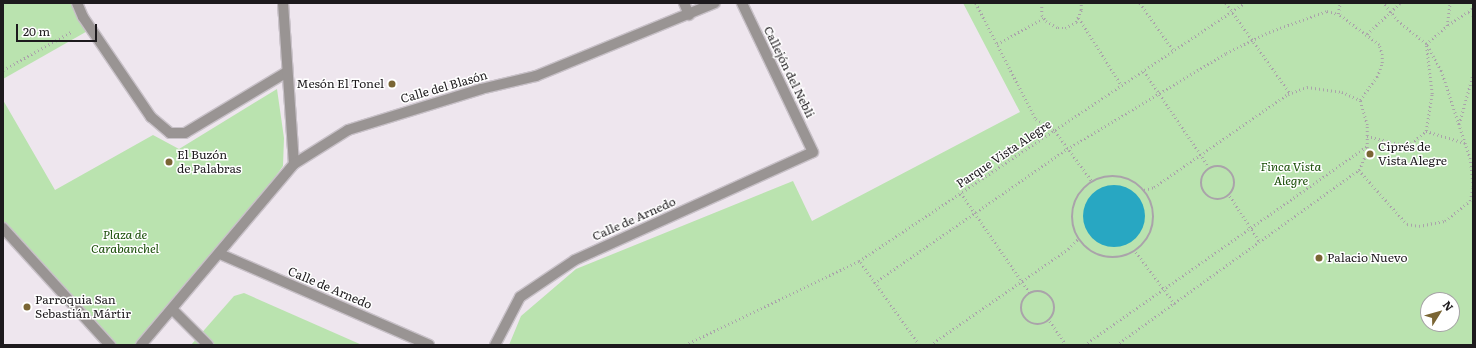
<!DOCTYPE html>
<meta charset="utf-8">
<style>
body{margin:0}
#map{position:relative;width:1476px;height:348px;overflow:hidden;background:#eee6ee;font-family:Literata,serif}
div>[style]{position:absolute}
.green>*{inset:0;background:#bae3af}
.water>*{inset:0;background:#28a7c2}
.round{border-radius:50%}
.path>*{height:2.5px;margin-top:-1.25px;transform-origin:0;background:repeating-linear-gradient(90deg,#aaa3aa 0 1px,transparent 0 4px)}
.path>.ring{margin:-1.25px;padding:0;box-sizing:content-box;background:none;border:2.5px solid #aaa3aa;border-radius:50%}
.roads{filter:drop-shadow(1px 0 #c8c1c8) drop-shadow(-1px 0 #c8c1c8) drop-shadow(0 1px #c8c1c8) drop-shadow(0 -1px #c8c1c8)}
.minor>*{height:10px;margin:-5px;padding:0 5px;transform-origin:5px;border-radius:5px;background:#999493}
.dots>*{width:11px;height:11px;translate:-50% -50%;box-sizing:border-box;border:2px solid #fff;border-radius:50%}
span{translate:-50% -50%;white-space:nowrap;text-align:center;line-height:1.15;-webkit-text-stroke:3px #fff;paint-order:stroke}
.street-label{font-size:12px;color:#1d1a1d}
.poi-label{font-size:12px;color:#1d1a1d}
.right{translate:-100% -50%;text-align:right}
.left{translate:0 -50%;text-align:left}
.park-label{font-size:12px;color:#194d07;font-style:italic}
.frame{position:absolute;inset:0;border:4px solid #1d1a1d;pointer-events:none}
.north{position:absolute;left:1420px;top:292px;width:40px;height:40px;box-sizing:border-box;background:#fff;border:1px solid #a5a3a5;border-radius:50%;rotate:53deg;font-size:11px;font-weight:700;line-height:16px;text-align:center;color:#1d1a1d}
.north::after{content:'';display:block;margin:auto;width:14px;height:18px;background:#7a6534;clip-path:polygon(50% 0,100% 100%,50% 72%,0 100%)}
.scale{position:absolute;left:16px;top:24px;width:81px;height:18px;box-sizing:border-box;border:2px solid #1d1a1d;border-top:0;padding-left:5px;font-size:12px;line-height:14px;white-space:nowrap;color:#1d1a1d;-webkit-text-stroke:3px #fff;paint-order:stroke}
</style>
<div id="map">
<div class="green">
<i style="clip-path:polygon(3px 3px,79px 3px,91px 29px,3px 79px)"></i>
<i style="clip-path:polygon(evenodd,963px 3px,1473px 3px,1473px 345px,509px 345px,521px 316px,576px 269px,793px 181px,812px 221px,1020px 112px,963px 3px,1428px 300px,1452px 300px,1452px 324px,1428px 324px,1428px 300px)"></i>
<i style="clip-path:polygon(277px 89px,284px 138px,283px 166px,220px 254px,141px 345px,110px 345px,3px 228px,3px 100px,55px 190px,153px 135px,179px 149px)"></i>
<i style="clip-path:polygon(244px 293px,362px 345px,191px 345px,234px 296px)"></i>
</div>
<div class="water">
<i class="round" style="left:1083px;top:185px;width:62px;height:62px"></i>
</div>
<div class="path">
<i style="left:976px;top:3px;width:131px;rotate:62.7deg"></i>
<i style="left:1036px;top:119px;width:22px;rotate:32deg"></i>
<i style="left:1055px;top:131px;width:62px;rotate:53.5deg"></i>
<i style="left:1042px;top:3px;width:12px;rotate:90deg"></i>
<i style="left:1042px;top:15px;width:7px;rotate:56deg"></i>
<i style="left:1046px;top:21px;width:14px;rotate:30deg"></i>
<i style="left:1058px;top:28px;width:7px"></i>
<i style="left:1065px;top:28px;width:13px;rotate:-29deg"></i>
<i style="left:1076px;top:22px;width:13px;rotate:-67deg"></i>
<i style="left:1081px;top:10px;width:7px;rotate:-90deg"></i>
<i style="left:1140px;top:3px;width:59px;rotate:54.7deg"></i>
<i style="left:1226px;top:3px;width:110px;rotate:54.6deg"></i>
<i style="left:1469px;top:12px;width:5px;rotate:37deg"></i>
<i style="left:1079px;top:18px;width:80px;rotate:57.7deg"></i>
<i style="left:1448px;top:25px;width:30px;rotate:-34deg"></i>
<i style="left:1367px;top:34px;width:45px;rotate:-43.2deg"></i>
<i style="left:997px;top:44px;width:54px;rotate:-29deg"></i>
<i style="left:3px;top:70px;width:78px;rotate:-29.2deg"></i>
<i style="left:1144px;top:71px;width:116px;rotate:55.9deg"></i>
<i style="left:1459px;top:124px;width:52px;rotate:-74.4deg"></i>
<i style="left:1426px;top:131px;width:41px;rotate:17.1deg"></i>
<i style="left:1367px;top:136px;width:42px;rotate:13.7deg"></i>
<i style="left:1408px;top:146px;width:23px;rotate:-40deg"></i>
<i style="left:1426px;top:131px;width:37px;rotate:-81deg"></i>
<i style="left:1432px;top:94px;width:50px;rotate:-96.8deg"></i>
<i style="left:1426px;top:44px;width:28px;rotate:-41deg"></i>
<i style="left:1447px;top:26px;width:23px;rotate:-83deg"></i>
<i class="ring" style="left:1201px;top:166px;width:31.5px;height:31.5px"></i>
<i style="left:1359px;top:170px;width:72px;rotate:48.4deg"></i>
<i style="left:1407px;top:224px;width:12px;rotate:9deg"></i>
<i style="left:1419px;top:226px;width:26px;rotate:-11deg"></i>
<i style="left:1445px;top:221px;width:32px;rotate:-39deg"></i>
<i style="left:1470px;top:201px;width:14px;rotate:-78deg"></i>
<i style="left:1473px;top:187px;width:28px;rotate:-96deg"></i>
<i style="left:1470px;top:159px;width:93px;rotate:-108.2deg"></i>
<i style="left:1441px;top:71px;width:31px;rotate:-119deg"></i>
<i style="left:1426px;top:44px;width:36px;rotate:-141deg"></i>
<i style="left:1398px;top:21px;width:23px;rotate:-130deg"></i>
<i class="ring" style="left:1072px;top:176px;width:79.5px;height:79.5px"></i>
<i style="left:1144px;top:190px;width:10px;rotate:-17deg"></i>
<i style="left:1154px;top:187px;width:163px;rotate:-34.8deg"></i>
<i style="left:1288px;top:94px;width:20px;rotate:-20deg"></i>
<i style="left:1307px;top:87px;width:35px;rotate:8deg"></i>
<i style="left:1342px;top:92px;width:20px;rotate:24deg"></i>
<i style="left:961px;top:193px;width:121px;rotate:55.4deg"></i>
<i style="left:1230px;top:196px;width:55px;rotate:56.9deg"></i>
<i style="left:1136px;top:252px;width:65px;rotate:53.1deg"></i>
<i style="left:874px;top:283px;width:235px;rotate:-34.8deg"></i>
<i style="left:1067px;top:149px;width:186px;rotate:-31.1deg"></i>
<i style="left:1226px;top:53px;width:48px;rotate:-26deg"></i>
<i style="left:1269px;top:32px;width:62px;rotate:-19.9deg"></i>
<i style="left:1327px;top:11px;width:11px;rotate:15deg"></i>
<i class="ring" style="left:1021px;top:291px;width:31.5px;height:31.5px"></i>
<i style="left:1050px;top:321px;width:29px;rotate:56deg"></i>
<i style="left:685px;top:345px;width:193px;rotate:-25.8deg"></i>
<i style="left:919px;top:345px;width:103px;rotate:-125.5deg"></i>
<i style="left:859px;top:261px;width:463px;rotate:-33.8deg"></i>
<i style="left:930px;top:345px;width:168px;rotate:-34.8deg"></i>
<i style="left:1068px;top:249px;width:14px;rotate:-45deg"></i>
<i style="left:1084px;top:345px;width:346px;rotate:-35.1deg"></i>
<i style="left:1116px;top:345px;width:299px;rotate:-35.8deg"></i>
<i style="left:1359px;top:170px;width:20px;rotate:-66deg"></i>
<i style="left:1367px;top:152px;width:27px;rotate:-90deg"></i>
<i style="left:1367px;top:125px;width:26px;rotate:-106deg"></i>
<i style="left:1360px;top:100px;width:29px;rotate:-54deg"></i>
<i style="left:1377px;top:77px;width:15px;rotate:-70deg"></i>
<i style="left:1382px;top:63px;width:8px;rotate:-90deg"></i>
<i style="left:1382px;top:55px;width:10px;rotate:-107deg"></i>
<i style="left:1379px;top:45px;width:51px;rotate:-142.9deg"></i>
<i style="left:1338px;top:14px;width:11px;rotate:-80deg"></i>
</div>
<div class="roads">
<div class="minor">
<i style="left:77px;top:3px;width:15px;rotate:67deg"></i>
<i style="left:83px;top:17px;width:121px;rotate:55.8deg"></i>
<i style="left:151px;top:117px;width:25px;rotate:40deg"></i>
<i style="left:170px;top:133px;width:15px"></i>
<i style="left:185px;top:133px;width:119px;rotate:-30.9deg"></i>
<i style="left:283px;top:3px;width:161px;rotate:86.1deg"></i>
<i style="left:684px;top:3px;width:13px;rotate:67deg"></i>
<i style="left:3px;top:228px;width:159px;rotate:47.6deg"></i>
<i style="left:220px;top:254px;width:228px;rotate:23.5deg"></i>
<i style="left:172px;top:309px;width:51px;rotate:45deg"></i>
<i style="left:141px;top:345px;width:237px;rotate:-49.8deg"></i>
<i style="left:294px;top:164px;width:64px;rotate:-32.2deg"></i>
<i style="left:348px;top:130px;width:139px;rotate:-17.1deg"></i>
<i style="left:481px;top:89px;width:57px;rotate:-13.3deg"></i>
<i style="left:536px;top:76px;width:193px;rotate:-22.2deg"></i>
<i style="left:495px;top:345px;width:54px;rotate:-62.5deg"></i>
<i style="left:520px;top:297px;width:66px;rotate:-33.9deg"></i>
<i style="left:575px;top:260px;width:261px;rotate:-24.4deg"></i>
<i style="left:813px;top:152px;width:165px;rotate:-115.5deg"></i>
</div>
</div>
<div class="dots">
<i style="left:392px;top:84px;background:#7a6534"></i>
<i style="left:1370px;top:154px;background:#7a6534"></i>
<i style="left:169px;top:162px;background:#7a6534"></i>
<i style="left:1319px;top:258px;background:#7a6534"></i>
<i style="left:27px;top:307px;background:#7a6534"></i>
</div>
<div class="street-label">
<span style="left:789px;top:72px;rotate:64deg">Callejón del Nebli</span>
<span style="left:444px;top:87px;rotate:-16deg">Calle del Blasón</span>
<span style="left:1004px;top:154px;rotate:-34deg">Parque Vista Alegre</span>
<span style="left:634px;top:219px;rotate:-24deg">Calle de Arnedo</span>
<span style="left:330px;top:288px;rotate:23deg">Calle de Arnedo</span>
</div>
<div class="poi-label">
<span class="right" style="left:384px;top:84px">Mesón El Tonel</span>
<span class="left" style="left:1378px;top:154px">Ciprés de<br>Vista Alegre</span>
<span class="left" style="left:177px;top:162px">El Buzón<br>de Palabras</span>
<span class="left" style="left:1327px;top:258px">Palacio Nuevo</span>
<span class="left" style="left:35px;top:307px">Parroquia San<br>Sebastián Mártir</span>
</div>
<div class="park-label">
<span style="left:1291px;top:174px">Finca Vista<br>Alegre</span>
<span style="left:125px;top:242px">Plaza de<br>Carabanchel</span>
</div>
<div class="frame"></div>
<div class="north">N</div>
<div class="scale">20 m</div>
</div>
